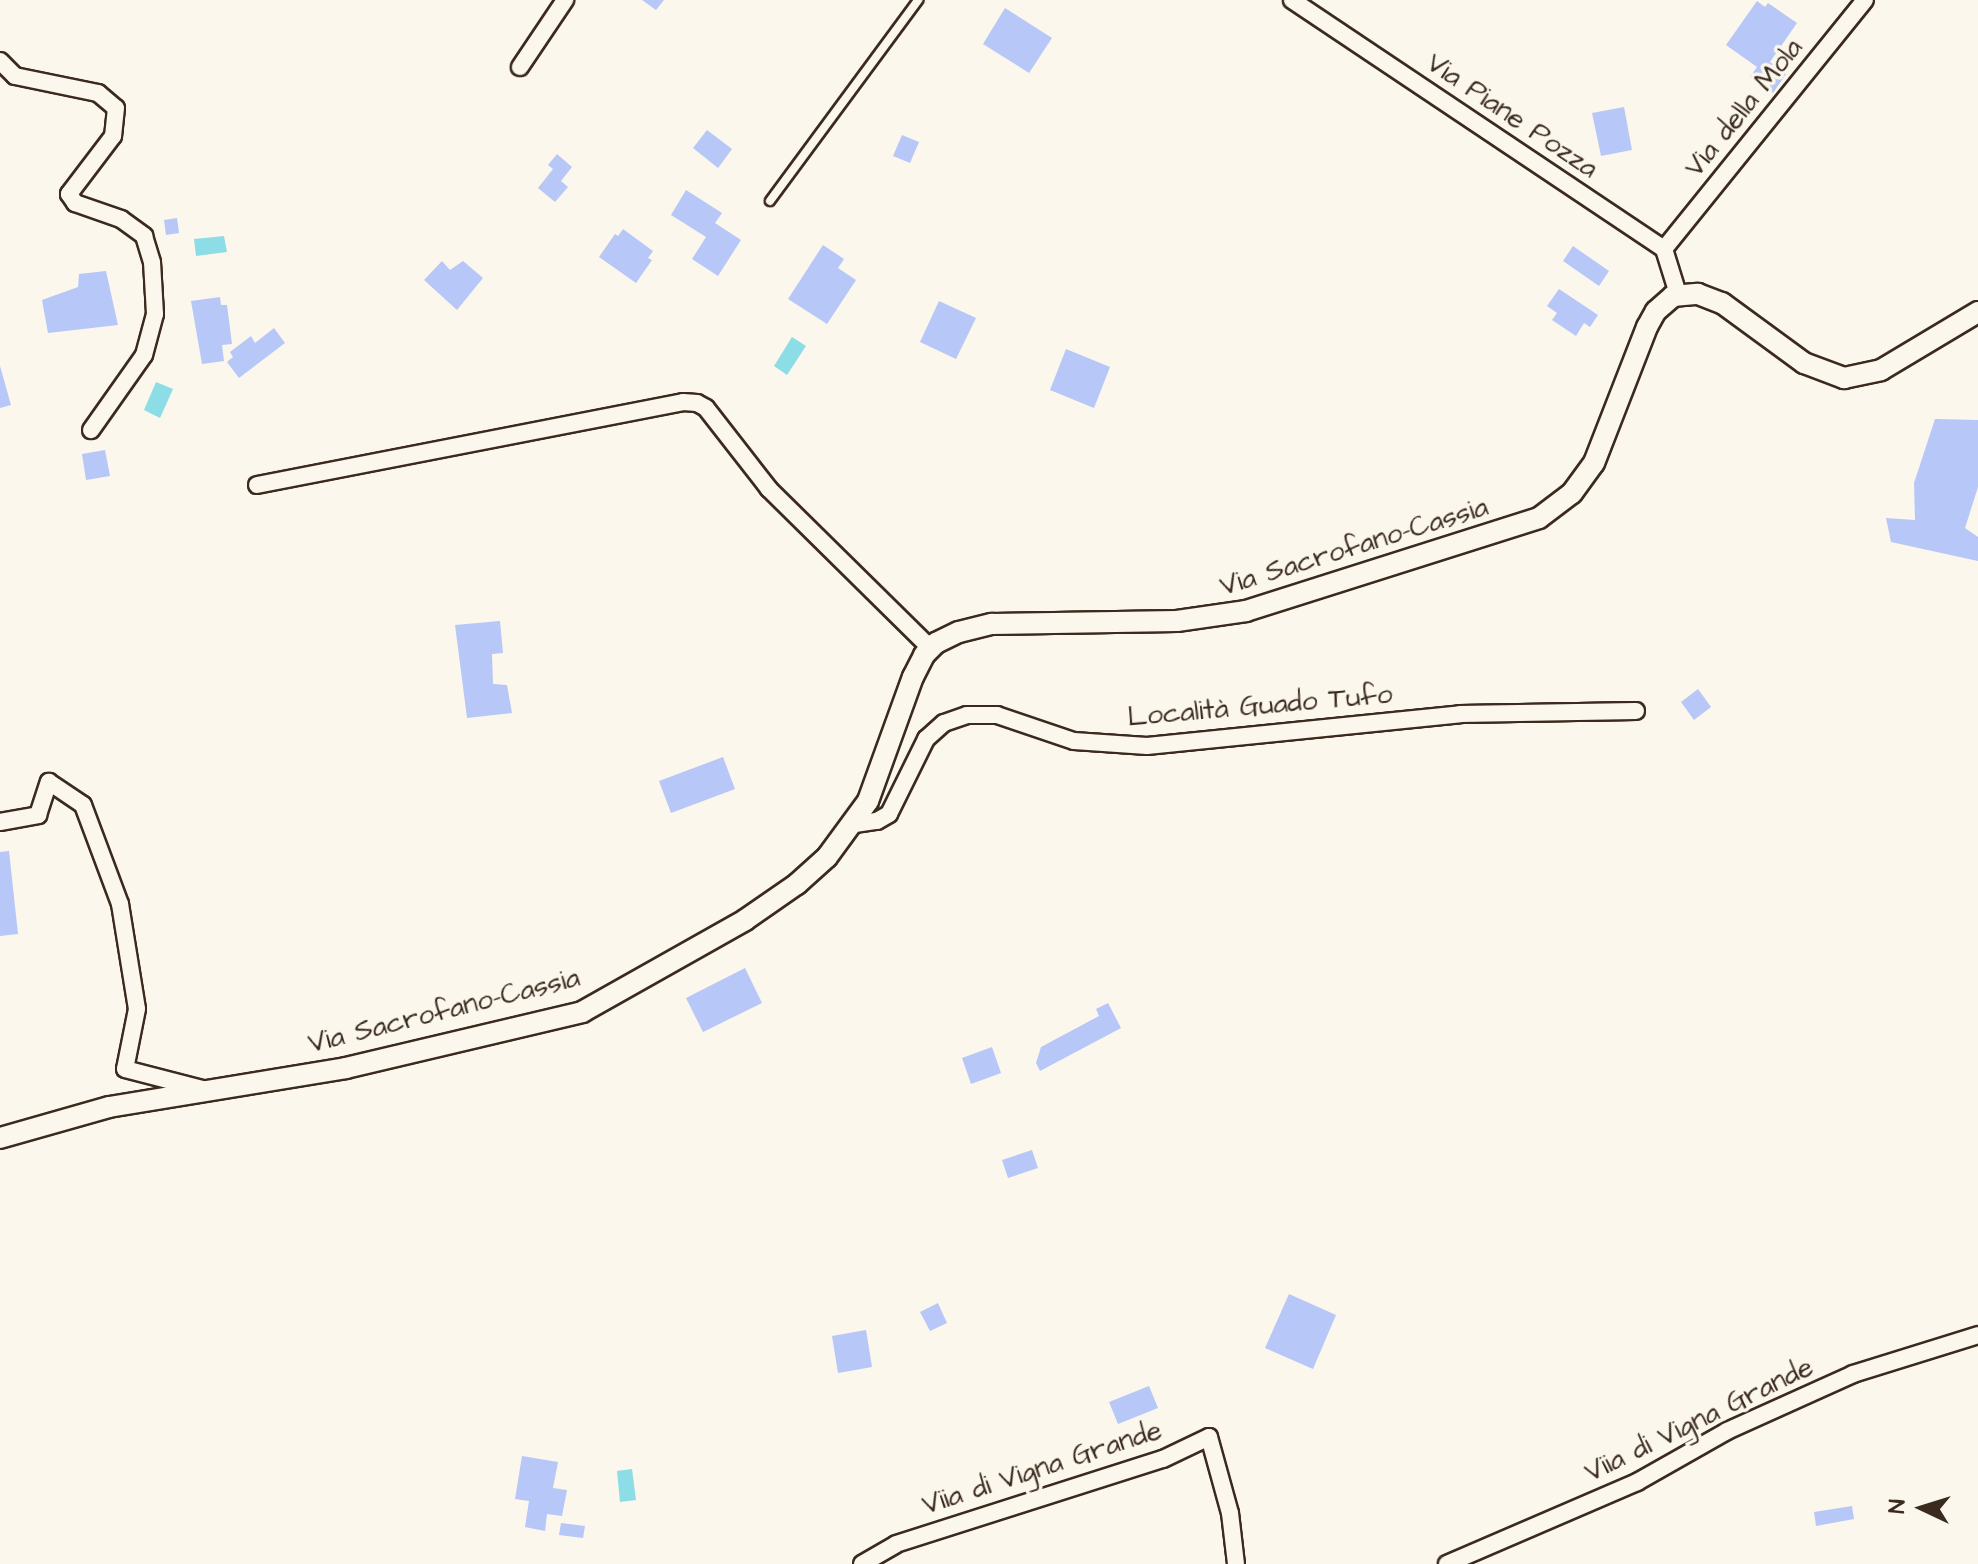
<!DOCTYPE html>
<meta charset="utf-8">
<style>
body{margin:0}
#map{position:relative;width:1978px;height:1564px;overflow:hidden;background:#fbf7ec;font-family:"Architects Daughter",sans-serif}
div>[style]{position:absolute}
.water>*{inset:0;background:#8cdde5}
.building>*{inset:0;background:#b7c7f7}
.roads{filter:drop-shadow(2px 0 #3b2a1e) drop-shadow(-2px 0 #3b2a1e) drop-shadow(0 2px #3b2a1e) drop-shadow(0 -2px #3b2a1e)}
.service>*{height:8px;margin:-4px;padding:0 4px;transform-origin:4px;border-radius:4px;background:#fbf7ec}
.minor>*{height:16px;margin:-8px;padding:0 8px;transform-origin:8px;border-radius:8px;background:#fbf7ec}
.tertiary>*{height:20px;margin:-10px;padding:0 10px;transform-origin:10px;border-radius:10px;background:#fbf7ec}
span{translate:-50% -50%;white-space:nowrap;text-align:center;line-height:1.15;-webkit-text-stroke:7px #fbf7ec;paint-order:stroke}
.street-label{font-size:28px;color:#3b2a1e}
.north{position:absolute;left:1882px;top:1468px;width:80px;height:80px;-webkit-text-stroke:6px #fbf7ec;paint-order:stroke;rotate:274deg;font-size:22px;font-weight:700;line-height:32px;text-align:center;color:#3b2a1e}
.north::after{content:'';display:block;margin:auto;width:28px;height:36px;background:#3b2a1e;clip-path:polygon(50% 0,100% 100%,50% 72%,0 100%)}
</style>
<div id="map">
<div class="water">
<i style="clip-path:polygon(224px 236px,227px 252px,196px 256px,194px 239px)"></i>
<i style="clip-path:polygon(792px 337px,806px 346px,787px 375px,774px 366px)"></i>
<i style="clip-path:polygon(156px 382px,173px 389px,160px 418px,144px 410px)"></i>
<i style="clip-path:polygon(632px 1469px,636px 1500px,620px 1502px,617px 1471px)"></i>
</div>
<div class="building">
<i style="clip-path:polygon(642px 0,664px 0,656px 10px)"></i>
<i style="clip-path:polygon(1757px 1px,1765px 7px,1768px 3px,1797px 23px,1770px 62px,1786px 74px,1773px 93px,1750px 77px,1757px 67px,1726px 45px)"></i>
<i style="clip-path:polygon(1005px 8px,1052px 38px,1029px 73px,983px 44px)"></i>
<i style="clip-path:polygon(1624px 107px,1632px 150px,1601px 156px,1592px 113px)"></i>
<i style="clip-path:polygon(707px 130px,732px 149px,718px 168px,693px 148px)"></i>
<i style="clip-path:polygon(902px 135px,919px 142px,910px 163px,893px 156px)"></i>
<i style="clip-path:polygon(557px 154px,572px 167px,561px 181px,568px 187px,555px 202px,538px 188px,553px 169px,548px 165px)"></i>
<i style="clip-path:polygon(686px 190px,722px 213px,715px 223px,741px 240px,718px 276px,692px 259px,706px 237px,671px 215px)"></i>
<i style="clip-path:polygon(177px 218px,179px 233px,166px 235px,164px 220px)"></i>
<i style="clip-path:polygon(623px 229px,653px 251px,648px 258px,652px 260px,636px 283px,599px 257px,615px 234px,618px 236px)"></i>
<i style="clip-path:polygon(823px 245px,844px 259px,838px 268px,856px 280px,827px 324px,788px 299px)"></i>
<i style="clip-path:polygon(1573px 246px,1609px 271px,1599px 286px,1563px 261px)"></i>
<i style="clip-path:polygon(442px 261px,450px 270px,463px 261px,483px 278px,457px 310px,424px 280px)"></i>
<i style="clip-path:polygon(106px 271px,118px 325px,48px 333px,42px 300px,78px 287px,79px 274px)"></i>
<i style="clip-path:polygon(1559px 289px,1598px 315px,1590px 327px,1584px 323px,1576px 336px,1552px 320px,1557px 313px,1547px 306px)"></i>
<i style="clip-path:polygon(220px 297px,221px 305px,227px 305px,232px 344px,222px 345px,224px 361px,202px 364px,191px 301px)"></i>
<i style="clip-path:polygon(939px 301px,976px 318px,956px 359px,920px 342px)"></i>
<i style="clip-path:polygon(274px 328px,285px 343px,239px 378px,227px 362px,233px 357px,230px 352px,251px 336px,255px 343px)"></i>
<i style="clip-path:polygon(1066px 349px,1110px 367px,1094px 408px,1050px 390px)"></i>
<i style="clip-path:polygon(0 366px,11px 405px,0 408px)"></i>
<i style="clip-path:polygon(1935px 419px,1978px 420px,1978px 487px,1965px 528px,1978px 537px,1978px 561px,1891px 542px,1886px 518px,1915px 520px,1914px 483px)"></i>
<i style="clip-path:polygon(105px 450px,110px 476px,86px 480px,82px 454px)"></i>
<i style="clip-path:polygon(500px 621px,503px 653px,492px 654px,493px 684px,507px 685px,512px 713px,467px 718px,455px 625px)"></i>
<i style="clip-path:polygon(1698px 689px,1711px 707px,1694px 720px,1681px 702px)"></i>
<i style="clip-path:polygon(723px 757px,735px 789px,671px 813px,659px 781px)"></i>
<i style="clip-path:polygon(9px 851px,18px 934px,0 936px,0 852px)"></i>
<i style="clip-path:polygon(745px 968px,762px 1003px,703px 1032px,686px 998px)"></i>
<i style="clip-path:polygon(1108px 1003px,1121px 1028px,1040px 1071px,1036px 1063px,1041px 1047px,1099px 1016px,1096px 1009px)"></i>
<i style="clip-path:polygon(992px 1047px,1001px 1073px,971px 1084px,962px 1058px)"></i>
<i style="clip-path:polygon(1032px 1150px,1038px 1168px,1008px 1178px,1002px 1160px)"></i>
<i style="clip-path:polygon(1289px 1294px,1336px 1315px,1313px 1369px,1265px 1348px)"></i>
<i style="clip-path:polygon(938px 1303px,947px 1323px,930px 1331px,920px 1312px)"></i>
<i style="clip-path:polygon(866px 1330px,872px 1367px,838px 1373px,832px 1336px)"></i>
<i style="clip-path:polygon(1149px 1386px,1158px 1408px,1118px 1424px,1109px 1402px)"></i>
<i style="clip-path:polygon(522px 1456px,558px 1462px,553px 1488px,567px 1490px,562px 1516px,547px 1514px,545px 1531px,525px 1527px,529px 1501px,515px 1499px)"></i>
<i style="clip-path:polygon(1852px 1506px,1854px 1519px,1816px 1526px,1814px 1512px)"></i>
<i style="clip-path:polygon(561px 1523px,585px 1526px,583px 1538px,559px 1535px)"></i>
</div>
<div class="roads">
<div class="service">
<i style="left:770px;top:201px;width:250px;rotate:-53.6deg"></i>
</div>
<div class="minor">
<i style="left:1292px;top:0;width:448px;rotate:33.8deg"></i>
<i style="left:1664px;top:249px;width:47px;rotate:72.7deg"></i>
<i style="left:0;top:61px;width:21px;rotate:45deg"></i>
<i style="left:15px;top:76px;width:85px;rotate:11.6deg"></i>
<i style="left:98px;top:93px;width:23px;rotate:40deg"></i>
<i style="left:116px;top:108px;width:28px;rotate:96deg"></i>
<i style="left:113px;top:136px;width:73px;rotate:127.2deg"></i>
<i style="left:69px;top:194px;width:11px;rotate:56deg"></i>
<i style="left:75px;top:203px;width:49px;rotate:19.2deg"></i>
<i style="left:121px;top:219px;width:29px;rotate:36deg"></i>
<i style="left:144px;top:236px;width:27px;rotate:73deg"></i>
<i style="left:152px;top:262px;width:52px;rotate:86.7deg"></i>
<i style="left:155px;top:314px;width:42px;rotate:105deg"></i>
<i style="left:144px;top:355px;width:92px;rotate:125.2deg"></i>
<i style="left:520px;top:67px;width:81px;rotate:-56.1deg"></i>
<i style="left:1664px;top:249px;width:320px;rotate:-51.1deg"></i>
<i style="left:257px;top:485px;width:434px;rotate:-11deg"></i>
<i style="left:683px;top:402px;width:14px;rotate:4deg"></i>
<i style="left:697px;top:403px;width:10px;rotate:29deg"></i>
<i style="left:706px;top:408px;width:103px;rotate:52.1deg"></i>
<i style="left:769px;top:489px;width:226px;rotate:44.6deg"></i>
<i style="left:0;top:822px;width:39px;rotate:-10deg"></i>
<i style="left:38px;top:815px;width:35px;rotate:-72deg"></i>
<i style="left:49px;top:782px;width:41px;rotate:34.1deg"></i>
<i style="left:83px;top:805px;width:106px;rotate:69.5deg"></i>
<i style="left:120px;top:904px;width:106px;rotate:80.8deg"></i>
<i style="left:137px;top:1009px;width:61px;rotate:101.3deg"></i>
<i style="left:125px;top:1069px;width:81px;rotate:14.4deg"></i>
<i style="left:855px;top:824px;width:22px;rotate:-8deg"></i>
<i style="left:877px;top:821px;width:14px;rotate:-30deg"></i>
<i style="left:889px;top:814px;width:84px;rotate:-63.7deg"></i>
<i style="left:926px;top:739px;width:24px;rotate:-42deg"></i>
<i style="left:944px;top:723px;width:24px;rotate:-19deg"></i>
<i style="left:967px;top:715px;width:30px"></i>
<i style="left:997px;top:715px;width:81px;rotate:18.7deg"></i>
<i style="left:1074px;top:741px;width:73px;rotate:3.9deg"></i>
<i style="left:1147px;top:746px;width:315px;rotate:-5.8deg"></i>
<i style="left:1460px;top:714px;width:176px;rotate:-1deg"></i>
<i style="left:862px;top:1564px;width:39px;rotate:-30deg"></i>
<i style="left:896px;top:1544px;width:280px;rotate:-17.7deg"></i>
<i style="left:1163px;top:1459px;width:51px;rotate:-25.6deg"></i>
<i style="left:1209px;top:1437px;width:79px;rotate:74.6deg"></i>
<i style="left:1230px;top:1513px;width:51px;rotate:83.3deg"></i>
<i style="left:1447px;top:1564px;width:207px;rotate:-23.3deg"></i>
<i style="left:1637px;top:1482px;width:103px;rotate:-29.5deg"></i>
<i style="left:1727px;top:1431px;width:138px;rotate:-24.3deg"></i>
<i style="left:1853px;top:1374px;width:131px;rotate:-17.3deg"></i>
</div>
<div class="tertiary">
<i style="left:0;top:1138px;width:113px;rotate:-15.9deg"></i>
<i style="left:109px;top:1107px;width:240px;rotate:-9.3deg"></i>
<i style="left:346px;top:1068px;width:243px;rotate:-13.3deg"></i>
<i style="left:582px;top:1012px;width:187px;rotate:-29.4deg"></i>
<i style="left:745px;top:920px;width:63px;rotate:-34.7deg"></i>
<i style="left:797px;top:884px;width:40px;rotate:-42deg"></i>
<i style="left:827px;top:857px;width:69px;rotate:-53.8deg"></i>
<i style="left:868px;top:801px;width:132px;rotate:-70.1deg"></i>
<i style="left:913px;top:677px;width:25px;rotate:-63deg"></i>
<i style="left:924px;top:655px;width:17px;rotate:-45deg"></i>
<i style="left:936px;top:643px;width:25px;rotate:-26deg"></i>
<i style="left:959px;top:632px;width:34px;rotate:-14deg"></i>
<i style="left:992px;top:624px;width:185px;rotate:-0.9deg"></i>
<i style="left:1177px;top:621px;width:70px;rotate:-8.2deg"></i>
<i style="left:1246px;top:611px;width:307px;rotate:-17.6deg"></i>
<i style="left:1539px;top:518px;width:41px;rotate:-37.1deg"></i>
<i style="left:1572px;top:493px;width:37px;rotate:-54deg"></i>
<i style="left:1594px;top:463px;width:146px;rotate:-68.7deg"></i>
<i style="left:1647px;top:327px;width:18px;rotate:-61deg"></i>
<i style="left:1656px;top:311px;width:23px;rotate:-41deg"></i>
<i style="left:1673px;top:296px;width:25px;rotate:-5deg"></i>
<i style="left:1698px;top:294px;width:26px;rotate:21deg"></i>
<i style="left:1722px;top:303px;width:102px;rotate:36.2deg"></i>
<i style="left:1804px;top:363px;width:43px;rotate:20.6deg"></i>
<i style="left:1844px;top:378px;width:38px;rotate:-12deg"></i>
<i style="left:1881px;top:370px;width:113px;rotate:-30.9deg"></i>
</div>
</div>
<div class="street-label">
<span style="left:1744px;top:108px;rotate:-51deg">Via della Mola</span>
<span style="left:1512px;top:116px;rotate:34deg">Via Piane Pozza</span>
<span style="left:1354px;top:547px;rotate:-17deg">Via Sacrofano-Cassia</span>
<span style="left:1260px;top:706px;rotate:-5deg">Località Guado Tufo</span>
<span style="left:444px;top:1011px;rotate:-14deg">Via Sacrofano-Cassia</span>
<span style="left:1699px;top:1420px;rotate:-26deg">Viia di Vigna Grande</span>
<span style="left:1042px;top:1468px;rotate:-18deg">Viia di Vigna Grande</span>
</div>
<div class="north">N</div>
</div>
